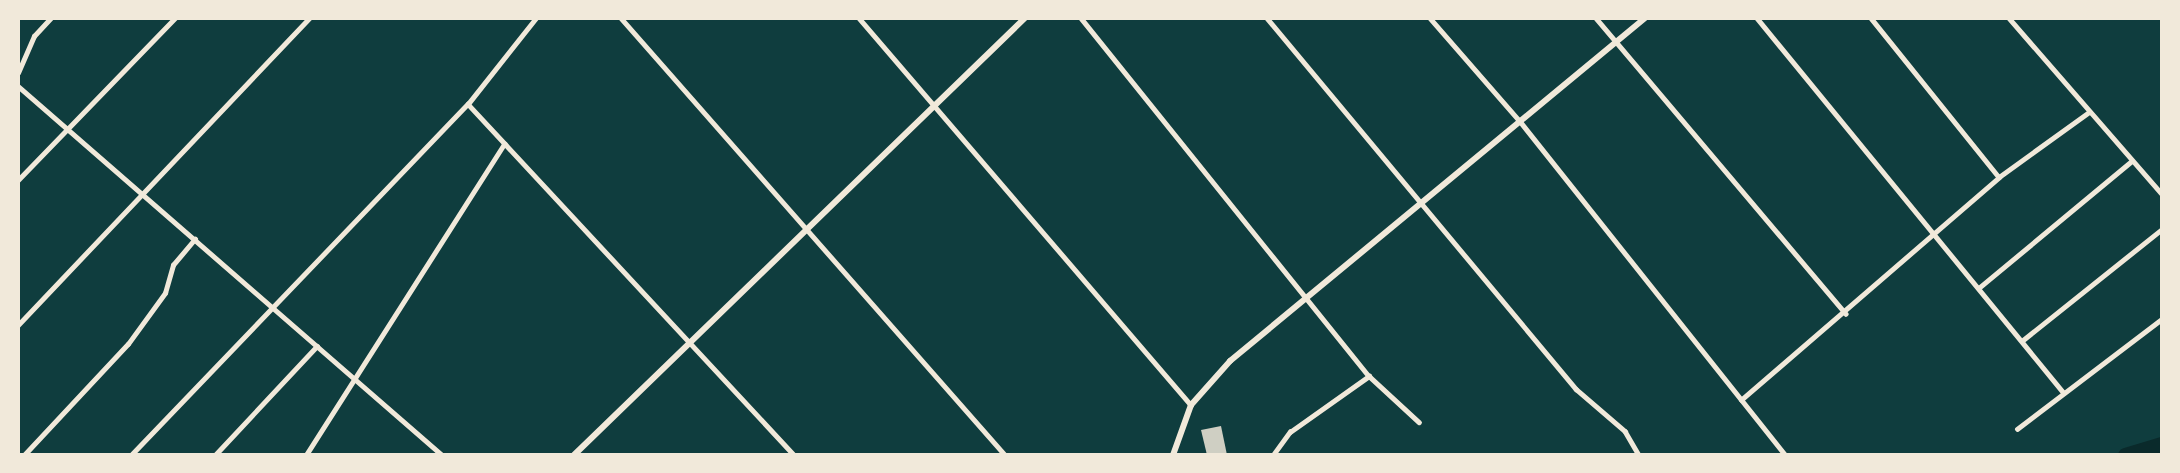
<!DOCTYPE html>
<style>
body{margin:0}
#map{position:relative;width:2180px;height:473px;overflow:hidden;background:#0f3d3e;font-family:"Noto Sans",sans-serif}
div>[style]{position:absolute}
.river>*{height:15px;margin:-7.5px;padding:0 7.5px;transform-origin:7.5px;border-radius:7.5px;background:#0a2a2b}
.building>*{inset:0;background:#cfcfc3}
.minor>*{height:4.5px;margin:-2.25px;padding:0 2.25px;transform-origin:2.25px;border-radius:2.25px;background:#f1e9da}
.secondary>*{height:6px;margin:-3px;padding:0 3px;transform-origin:3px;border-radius:3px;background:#f1e9da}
span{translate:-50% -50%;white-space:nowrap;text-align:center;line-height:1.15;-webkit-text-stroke:5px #f1e9da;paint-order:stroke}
.frame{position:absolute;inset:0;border:20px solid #f1e9da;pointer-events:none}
</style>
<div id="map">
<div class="river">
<i style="left:2125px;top:455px;width:39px;rotate:-17deg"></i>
</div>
<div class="building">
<i style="clip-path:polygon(1221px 426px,1227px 455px,1207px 455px,1201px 430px)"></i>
</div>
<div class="minor">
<i style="left:621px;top:18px;width:582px;rotate:48.69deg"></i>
<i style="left:859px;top:18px;width:510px;rotate:49.37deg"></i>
<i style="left:1081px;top:18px;width:459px;rotate:51.2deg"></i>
<i style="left:1369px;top:376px;width:68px;rotate:42.6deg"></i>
<i style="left:1267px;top:18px;width:483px;rotate:50.2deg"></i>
<i style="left:1576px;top:389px;width:65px;rotate:40.6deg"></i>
<i style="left:1625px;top:431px;width:28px;rotate:60deg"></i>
<i style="left:1430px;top:18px;width:135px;rotate:48.9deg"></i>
<i style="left:1519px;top:120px;width:428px;rotate:51.5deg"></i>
<i style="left:1596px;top:18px;width:387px;rotate:49.8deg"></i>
<i style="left:1757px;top:18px;width:483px;rotate:50.7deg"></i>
<i style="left:1871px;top:18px;width:204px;rotate:51.2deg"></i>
<i style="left:2009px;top:18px;width:233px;rotate:49deg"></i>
<i style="left:18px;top:73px;width:40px;rotate:-66.6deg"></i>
<i style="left:34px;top:36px;width:25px;rotate:-47deg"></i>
<i style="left:18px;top:86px;width:562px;rotate:41.03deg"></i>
<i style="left:468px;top:104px;width:479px;rotate:47.1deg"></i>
<i style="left:18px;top:180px;width:226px;rotate:-45.9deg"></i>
<i style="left:1980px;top:287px;width:197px;rotate:-39.7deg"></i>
<i style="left:18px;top:325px;width:423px;rotate:-46.5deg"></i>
<i style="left:2023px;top:340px;width:178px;rotate:-38.6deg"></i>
<i style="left:1741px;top:400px;width:341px;rotate:-40.8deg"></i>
<i style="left:1999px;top:177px;width:111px;rotate:-35.8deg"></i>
<i style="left:2017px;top:429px;width:182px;rotate:-37.2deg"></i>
<i style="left:24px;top:455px;width:152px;rotate:-46.9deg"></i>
<i style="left:128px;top:344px;width:63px;rotate:-54deg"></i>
<i style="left:165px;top:293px;width:29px;rotate:-74deg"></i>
<i style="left:173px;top:265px;width:34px;rotate:-50deg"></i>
<i style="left:131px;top:455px;width:487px;rotate:-46.2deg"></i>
<i style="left:468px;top:104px;width:110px;rotate:-51.7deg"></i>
<i style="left:215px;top:455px;width:149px;rotate:-46.9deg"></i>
<i style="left:306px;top:455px;width:369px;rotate:-57.5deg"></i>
<i style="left:1273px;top:455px;width:29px;rotate:-54deg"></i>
<i style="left:1290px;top:432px;width:97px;rotate:-35.3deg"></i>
</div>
<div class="secondary">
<i style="left:574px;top:455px;width:628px;rotate:-44.1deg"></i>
<i style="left:1173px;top:455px;width:53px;rotate:-70.2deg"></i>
<i style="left:1191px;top:405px;width:59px;rotate:-48.4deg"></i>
<i style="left:1230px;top:361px;width:538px;rotate:-39.57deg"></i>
</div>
<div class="frame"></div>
</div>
